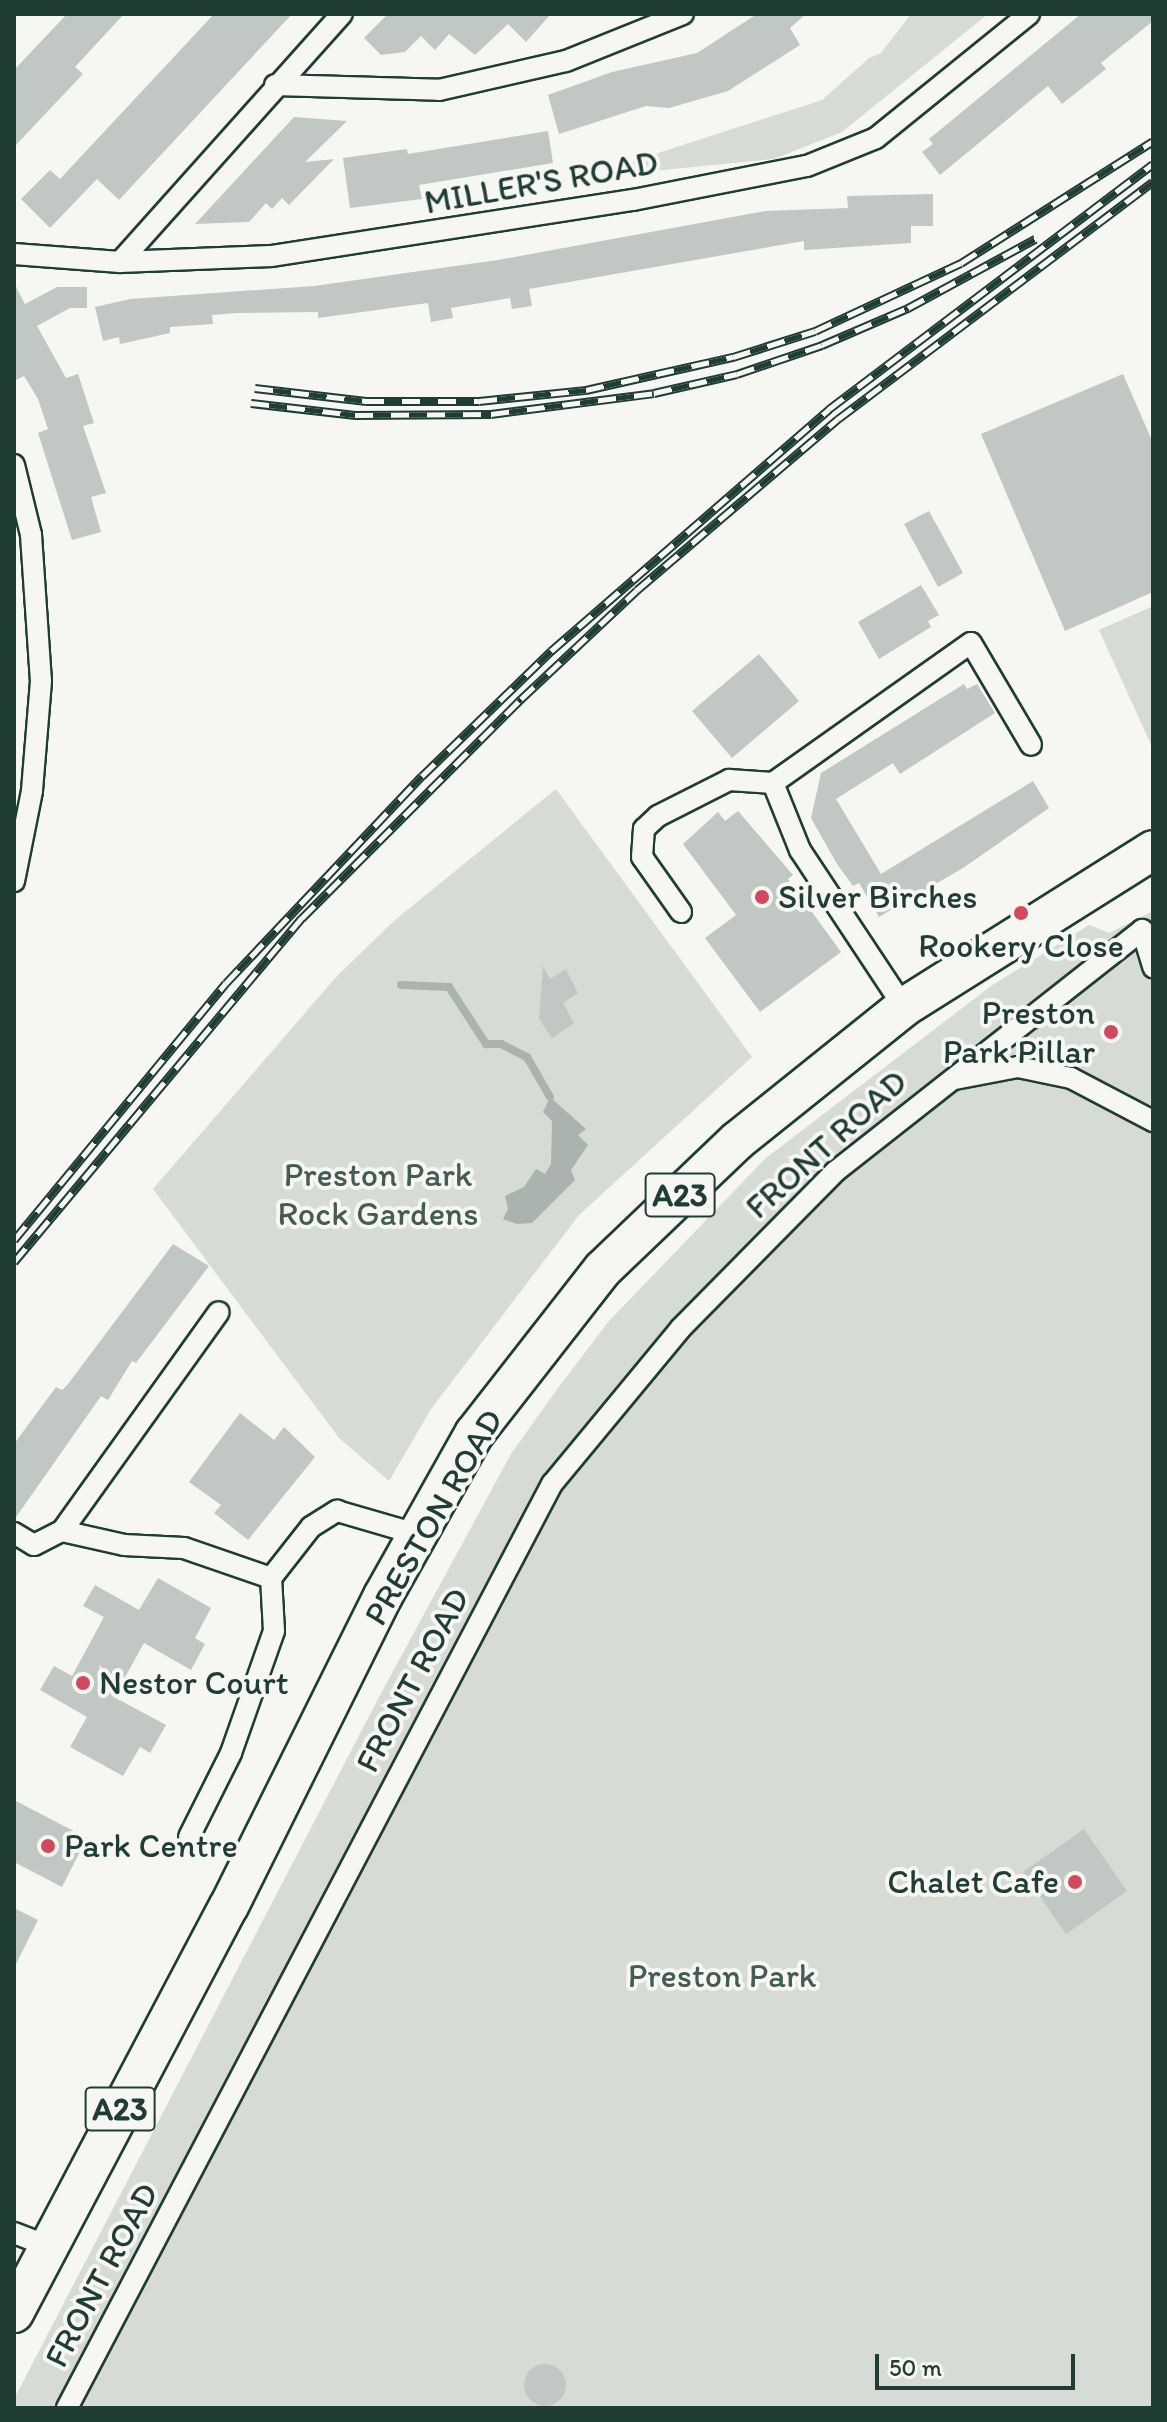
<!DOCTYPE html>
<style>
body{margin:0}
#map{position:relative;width:1167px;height:2422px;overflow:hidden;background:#f6f6f2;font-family:Itim,sans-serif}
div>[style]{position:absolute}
.green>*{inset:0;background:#d6dbd6}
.water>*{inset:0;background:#aab3ae}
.stream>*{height:8px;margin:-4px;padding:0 4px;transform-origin:4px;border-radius:4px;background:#aab3ae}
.building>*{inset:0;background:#c1c8c3}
.round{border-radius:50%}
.roads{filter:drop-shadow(2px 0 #1f3d34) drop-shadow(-2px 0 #1f3d34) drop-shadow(0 2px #1f3d34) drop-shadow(0 -2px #1f3d34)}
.street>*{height:20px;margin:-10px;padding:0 10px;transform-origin:10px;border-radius:10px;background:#f6f6f2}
.highway>*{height:38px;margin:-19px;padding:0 19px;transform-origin:19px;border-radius:19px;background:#f6f6f2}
.rail>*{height:9px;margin-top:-4.5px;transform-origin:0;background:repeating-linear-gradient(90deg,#f6f6f2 0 18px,#1f3d34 0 36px);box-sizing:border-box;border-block:2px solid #1f3d34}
.dots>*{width:22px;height:22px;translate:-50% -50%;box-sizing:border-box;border:4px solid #f6f6f2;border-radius:50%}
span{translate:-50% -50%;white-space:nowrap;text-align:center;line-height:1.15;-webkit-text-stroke:8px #f6f6f2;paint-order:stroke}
.shield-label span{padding:2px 6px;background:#f6f6f2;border:2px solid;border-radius:6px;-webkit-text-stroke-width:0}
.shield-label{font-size:32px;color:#1f3d34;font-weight:700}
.street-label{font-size:34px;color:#1f3d34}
.poi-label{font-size:34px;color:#1f3d34}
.left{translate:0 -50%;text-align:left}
.right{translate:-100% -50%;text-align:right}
.park-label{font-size:34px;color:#445d54}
.frame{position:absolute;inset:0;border:16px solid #1f3d34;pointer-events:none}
.scale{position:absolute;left:875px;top:2354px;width:200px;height:36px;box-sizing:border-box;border:4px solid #1f3d34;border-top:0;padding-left:10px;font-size:24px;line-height:28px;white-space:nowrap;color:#1f3d34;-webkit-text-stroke:6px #f6f6f2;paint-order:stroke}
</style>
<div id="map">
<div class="green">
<i style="clip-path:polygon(911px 14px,988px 14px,842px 132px,774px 159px,622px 174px,621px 165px,822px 100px,869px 58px,881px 53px)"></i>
<i style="clip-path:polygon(1153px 606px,1153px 749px,1099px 630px)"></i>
<i style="clip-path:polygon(556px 789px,752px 1057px,579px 1215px,431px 1409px,389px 1481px,339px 1438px,153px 1189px,337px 976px,395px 920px)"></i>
<i style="clip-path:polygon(1153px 911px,1153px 2408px,14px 2408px,14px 2399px,379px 1697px,511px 1454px,555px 1392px,609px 1321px,766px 1158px,991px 986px,1089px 925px,1109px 933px)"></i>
</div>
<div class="water">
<i style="clip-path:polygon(550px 1097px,586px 1129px,578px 1135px,588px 1145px,571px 1170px,575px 1180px,532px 1223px,517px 1224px,503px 1219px,508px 1209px,505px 1196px,524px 1187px,536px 1169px,545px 1174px,551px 1164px,552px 1121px,543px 1112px)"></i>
</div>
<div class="stream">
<i style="left:401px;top:985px;width:48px;rotate:2.4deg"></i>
<i style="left:449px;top:987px;width:68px;rotate:57deg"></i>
<i style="left:486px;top:1044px;width:15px"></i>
<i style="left:501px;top:1044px;width:29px;rotate:27deg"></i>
<i style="left:527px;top:1057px;width:46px;rotate:60.1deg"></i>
</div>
<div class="building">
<i style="clip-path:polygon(67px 14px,124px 14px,75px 67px,83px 74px,14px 147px,14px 70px)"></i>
<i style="clip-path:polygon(214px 14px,292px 14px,119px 200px,97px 179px,50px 228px,21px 199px,50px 170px,60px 179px)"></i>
<i style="clip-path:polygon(388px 14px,551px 14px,526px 42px,508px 24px,475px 55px,449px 34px,435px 50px,421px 36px,405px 52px,381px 55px,364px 38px)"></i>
<i style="clip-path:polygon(757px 14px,806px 14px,790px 28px,800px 45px,728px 91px,669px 108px,646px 106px,559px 134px,548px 95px,612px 72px,697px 53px)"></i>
<i style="clip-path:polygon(1081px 14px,1153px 14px,1153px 21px,1101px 63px,1106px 69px,1062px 104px,1048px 86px,940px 175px,922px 152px,933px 144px,929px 139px)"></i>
<i style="clip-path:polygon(294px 117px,347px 121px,305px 162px,334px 159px,289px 205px,282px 198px,272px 209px,266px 203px,249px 222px,195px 224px)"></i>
<i style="clip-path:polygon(548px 131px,553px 163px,419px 185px,422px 199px,350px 208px,343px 158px,407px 149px,408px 154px)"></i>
<i style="clip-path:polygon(933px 194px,933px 226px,911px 226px,911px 243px,804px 250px,804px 241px,529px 289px,532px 306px,512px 309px,510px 298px,451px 308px,453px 318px,431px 322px,428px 303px,318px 318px,318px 312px,236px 313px,212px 315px,213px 324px,170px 327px,170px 333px,120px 344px,119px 337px,103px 341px,95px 307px,130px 299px,314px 286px,498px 260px,765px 211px,848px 208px,847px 196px)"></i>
<i style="clip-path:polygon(14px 283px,25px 304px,57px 287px,87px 287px,87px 308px,70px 308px,37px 326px,66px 378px,78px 374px,94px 423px,83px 426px,106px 493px,91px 497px,101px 532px,72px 540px,38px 433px,48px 429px,38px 399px,24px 376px,14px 381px)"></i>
<i style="clip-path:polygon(1123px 374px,1153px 443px,1153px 592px,1065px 631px,981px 434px)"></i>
<i style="clip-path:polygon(929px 511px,963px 573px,938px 587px,904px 524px)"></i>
<i style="clip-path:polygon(921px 585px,939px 615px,928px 621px,931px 627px,879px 659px,858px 622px)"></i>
<i style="clip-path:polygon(759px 654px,799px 701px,732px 758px,692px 711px)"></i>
<i style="clip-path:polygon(964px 684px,967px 689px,977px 684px,995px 713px,900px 774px,893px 763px,836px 799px,881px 874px,1033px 781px,1049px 808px,963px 868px,879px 917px,859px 883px,853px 886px,837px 864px,811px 818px,821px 773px)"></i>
<i style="clip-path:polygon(738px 811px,793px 875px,788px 879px,841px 952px,760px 1012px,705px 938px,736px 915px,683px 844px,718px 812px,725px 821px)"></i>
<i style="clip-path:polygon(543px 966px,550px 979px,566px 969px,578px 993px,563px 1003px,574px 1023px,552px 1038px,539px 1019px)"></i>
<i style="clip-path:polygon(173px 1244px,209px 1266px,136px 1363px,132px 1361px,108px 1400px,101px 1396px,14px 1520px,14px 1444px,56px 1387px,62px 1390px,68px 1384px)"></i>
<i style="clip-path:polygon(240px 1413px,274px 1440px,284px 1427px,315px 1457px,248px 1540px,214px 1513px,221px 1505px,189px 1482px)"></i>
<i style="clip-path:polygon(158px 1578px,211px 1608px,195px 1638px,205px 1644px,191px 1670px,144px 1643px,114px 1697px,166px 1725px,150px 1753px,140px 1747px,123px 1776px,70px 1747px,87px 1717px,40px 1690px,54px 1666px,72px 1676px,104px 1617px,83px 1606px,95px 1585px,139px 1610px)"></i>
<i style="clip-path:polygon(14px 1800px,87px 1838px,62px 1887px,14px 1862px)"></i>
<i style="clip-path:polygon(1084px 1829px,1127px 1891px,1066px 1934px,1023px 1872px)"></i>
<i style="clip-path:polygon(14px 1908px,38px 1920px,14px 1968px)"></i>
<i class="round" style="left:524px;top:2364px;width:42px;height:42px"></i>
</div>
<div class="roads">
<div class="street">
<i style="left:275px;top:85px;width:164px;rotate:1.7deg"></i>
<i style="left:439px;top:90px;width:130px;rotate:-12.9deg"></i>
<i style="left:566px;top:61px;width:126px;rotate:-21.9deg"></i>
<i style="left:14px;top:254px;width:106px;rotate:4.3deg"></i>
<i style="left:120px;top:262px;width:151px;rotate:-2.3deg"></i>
<i style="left:271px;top:256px;width:366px;rotate:-8.8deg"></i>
<i style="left:633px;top:200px;width:177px;rotate:-11.1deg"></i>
<i style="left:807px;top:166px;width:74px;rotate:-22.1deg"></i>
<i style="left:876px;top:138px;width:197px;rotate:-39deg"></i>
<i style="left:120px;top:262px;width:333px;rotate:-48.2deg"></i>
<i style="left:14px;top:465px;width:72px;rotate:76.3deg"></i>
<i style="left:31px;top:535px;width:146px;rotate:86.1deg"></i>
<i style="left:41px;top:681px;width:110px;rotate:94.7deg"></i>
<i style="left:32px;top:791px;width:92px;rotate:101.3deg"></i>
<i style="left:773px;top:783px;width:72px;rotate:68.1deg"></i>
<i style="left:800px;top:850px;width:188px;rotate:56.5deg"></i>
<i style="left:681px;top:912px;width:67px;rotate:-125.3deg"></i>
<i style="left:642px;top:857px;width:28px;rotate:-86deg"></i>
<i style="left:644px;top:829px;width:19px;rotate:-43deg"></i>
<i style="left:658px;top:816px;width:80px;rotate:-26.9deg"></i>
<i style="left:729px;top:780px;width:44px;rotate:3.9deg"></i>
<i style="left:773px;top:783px;width:242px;rotate:-35.3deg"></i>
<i style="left:971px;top:643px;width:118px;rotate:59.5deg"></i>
<i style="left:955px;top:1079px;width:64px;rotate:-10.8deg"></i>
<i style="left:1018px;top:1067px;width:54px;rotate:11.7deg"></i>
<i style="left:1071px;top:1078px;width:93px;rotate:27.7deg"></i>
<i style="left:62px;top:1531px;width:64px;rotate:12.7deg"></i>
<i style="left:124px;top:1545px;width:60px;rotate:2.9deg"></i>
<i style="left:184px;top:1548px;width:92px;rotate:19deg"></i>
<i style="left:14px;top:1533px;width:23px;rotate:31deg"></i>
<i style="left:34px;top:1545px;width:31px;rotate:-27deg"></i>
<i style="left:62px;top:1531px;width:269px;rotate:-54.4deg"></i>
<i style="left:189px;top:1837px;width:94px;rotate:-63.4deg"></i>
<i style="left:231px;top:1753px;width:129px;rotate:-70.6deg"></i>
<i style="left:274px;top:1631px;width:53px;rotate:-93.2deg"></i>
<i style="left:271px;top:1578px;width:65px;rotate:-51.9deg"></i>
<i style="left:311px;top:1527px;width:31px;rotate:-32deg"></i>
<i style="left:337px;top:1511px;width:82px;rotate:16.2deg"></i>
<i style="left:14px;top:2233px;width:39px;rotate:21deg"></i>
<i style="left:67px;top:2408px;width:1044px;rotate:-62.31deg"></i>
<i style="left:552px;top:1484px;width:201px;rotate:-50.4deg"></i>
<i style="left:680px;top:1329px;width:222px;rotate:-45.4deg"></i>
<i style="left:836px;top:1171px;width:390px;rotate:-38.2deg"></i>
<i style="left:1142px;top:930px;width:39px;rotate:73deg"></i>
</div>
<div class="highway">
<i style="left:14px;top:2313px;width:460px;rotate:-62.2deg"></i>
<i style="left:229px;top:1906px;width:346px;rotate:-63.6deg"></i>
<i style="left:383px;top:1596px;width:186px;rotate:-60.7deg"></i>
<i style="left:474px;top:1434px;width:209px;rotate:-52deg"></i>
<i style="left:603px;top:1269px;width:185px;rotate:-43.7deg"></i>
<i style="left:737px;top:1141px;width:214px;rotate:-38.7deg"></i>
<i style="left:904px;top:1007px;width:294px;rotate:-32.2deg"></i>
</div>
</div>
<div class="rail">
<i style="left:255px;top:388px;width:112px;rotate:6.7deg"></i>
<i style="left:366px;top:401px;width:113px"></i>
<i style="left:479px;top:401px;width:108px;rotate:-5.9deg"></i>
<i style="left:586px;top:390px;width:151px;rotate:-12.7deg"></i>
<i style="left:733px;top:357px;width:86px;rotate:-17.6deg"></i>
<i style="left:815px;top:331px;width:161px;rotate:-25deg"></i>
<i style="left:961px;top:263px;width:227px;rotate:-32.4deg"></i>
<i style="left:251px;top:403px;width:105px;rotate:6.6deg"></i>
<i style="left:355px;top:415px;width:136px;rotate:-0.4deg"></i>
<i style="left:491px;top:414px;width:164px;rotate:-7.3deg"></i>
<i style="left:654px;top:393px;width:85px;rotate:-12.9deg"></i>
<i style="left:737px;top:374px;width:90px;rotate:-18.8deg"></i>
<i style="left:822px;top:345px;width:94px;rotate:-23.3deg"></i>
<i style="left:908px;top:308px;width:145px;rotate:-28.5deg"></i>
<i style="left:14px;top:1240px;width:333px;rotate:-50.5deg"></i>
<i style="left:226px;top:983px;width:285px;rotate:-46.6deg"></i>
<i style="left:422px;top:776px;width:180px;rotate:-44.1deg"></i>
<i style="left:551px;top:651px;width:369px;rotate:-41deg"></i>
<i style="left:829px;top:409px;width:406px;rotate:-37.1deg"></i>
<i style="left:14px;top:1262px;width:449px;rotate:-50.1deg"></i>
<i style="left:302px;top:918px;width:310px;rotate:-45deg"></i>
<i style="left:521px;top:699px;width:159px;rotate:-43.2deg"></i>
<i style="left:637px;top:590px;width:264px;rotate:-40.4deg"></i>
<i style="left:838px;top:419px;width:394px;rotate:-37deg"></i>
</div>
<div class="dots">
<i style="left:762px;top:897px;background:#d1495b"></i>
<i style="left:1021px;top:913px;background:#d1495b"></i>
<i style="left:1111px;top:1032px;background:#d1495b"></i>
<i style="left:83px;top:1683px;background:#d1495b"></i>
<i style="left:48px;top:1846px;background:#d1495b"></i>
<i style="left:1075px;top:1882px;background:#d1495b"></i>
</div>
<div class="shield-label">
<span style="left:680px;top:1195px">A23</span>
<span style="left:120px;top:2109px">A23</span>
</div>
<div class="street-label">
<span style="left:541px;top:182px;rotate:-10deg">MILLER'S ROAD</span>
<span style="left:826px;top:1144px;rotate:-42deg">FRONT ROAD</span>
<span style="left:433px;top:1517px;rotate:-60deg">PRESTON ROAD</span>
<span style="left:412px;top:1680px;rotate:-62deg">FRONT ROAD</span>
<span style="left:101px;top:2275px;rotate:-62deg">FRONT ROAD</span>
</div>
<div class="poi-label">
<span class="left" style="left:778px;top:897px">Silver Birches</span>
<span style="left:1021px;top:946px">Rookery Close</span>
<span class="right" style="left:1095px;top:1032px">Preston<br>Park Pillar</span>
<span class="left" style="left:99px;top:1683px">Nestor Court</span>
<span class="left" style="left:64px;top:1846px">Park Centre</span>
<span class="right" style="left:1059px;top:1882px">Chalet Cafe</span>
</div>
<div class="park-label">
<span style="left:378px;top:1194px">Preston Park<br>Rock Gardens</span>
<span style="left:722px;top:1976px">Preston Park</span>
</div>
<div class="frame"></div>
<div class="scale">50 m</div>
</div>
